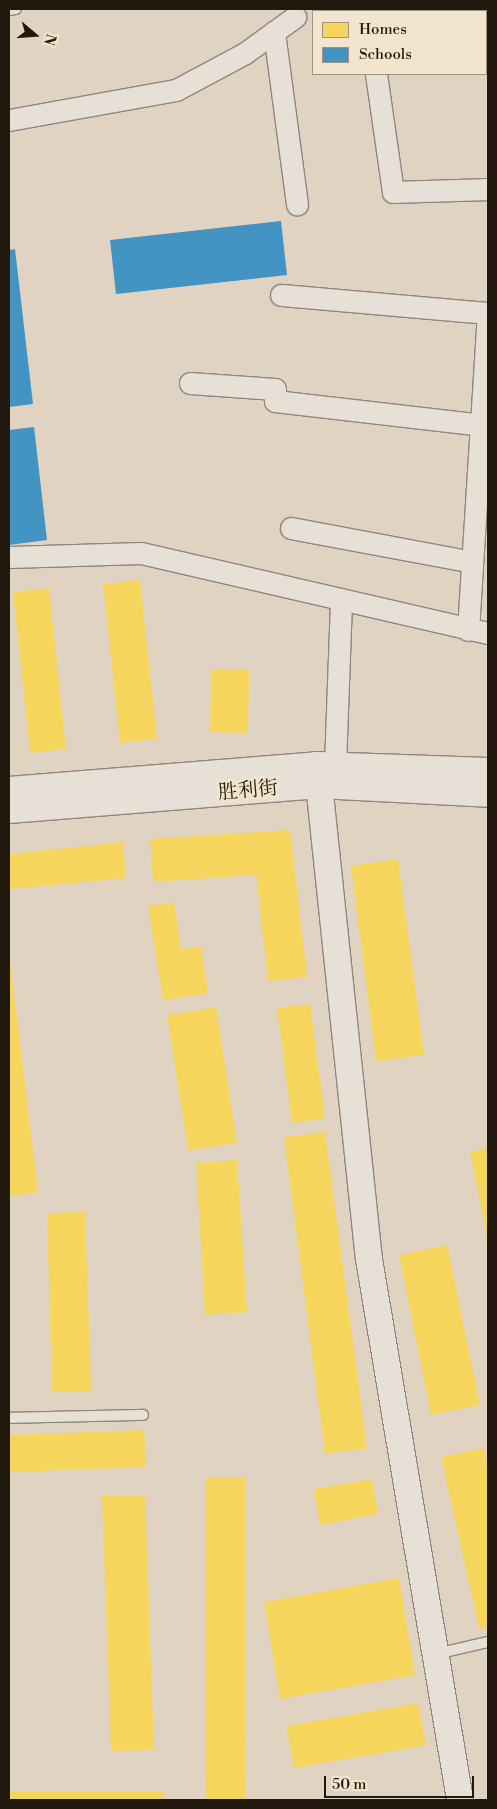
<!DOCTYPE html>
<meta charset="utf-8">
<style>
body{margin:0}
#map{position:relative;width:497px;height:1809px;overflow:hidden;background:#e0d3c1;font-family:"Libre Bodoni","Noto Serif SC",serif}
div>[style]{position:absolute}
.homes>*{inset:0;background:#f6d55c}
.schools>*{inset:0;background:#4393c3}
.roads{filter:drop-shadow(1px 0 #8f867b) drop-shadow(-1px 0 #8f867b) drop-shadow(0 1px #8f867b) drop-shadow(0 -1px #8f867b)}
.service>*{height:10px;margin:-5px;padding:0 5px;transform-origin:5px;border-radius:5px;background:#e6e0d6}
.minor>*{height:21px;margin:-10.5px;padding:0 10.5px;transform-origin:10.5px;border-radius:10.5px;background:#e6e0d6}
.tertiary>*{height:26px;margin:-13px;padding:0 13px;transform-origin:13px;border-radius:13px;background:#e6e0d6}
span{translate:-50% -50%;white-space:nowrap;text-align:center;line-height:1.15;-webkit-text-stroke:5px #f3e4ce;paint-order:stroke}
.street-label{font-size:20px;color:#22190e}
.frame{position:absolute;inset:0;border:10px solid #22190e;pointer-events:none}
.legend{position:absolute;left:312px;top:10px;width:175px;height:65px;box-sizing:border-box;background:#f3e4ce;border:1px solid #9f9381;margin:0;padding:6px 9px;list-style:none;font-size:15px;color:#22190e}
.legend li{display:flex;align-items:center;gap:10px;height:25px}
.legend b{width:25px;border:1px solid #9f9381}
.north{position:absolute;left:10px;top:10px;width:50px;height:50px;-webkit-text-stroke:4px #f3e4ce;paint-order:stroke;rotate:108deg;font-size:14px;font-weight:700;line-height:20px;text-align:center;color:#22190e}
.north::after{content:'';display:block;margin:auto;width:18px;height:22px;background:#22190e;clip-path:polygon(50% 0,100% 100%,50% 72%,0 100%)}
.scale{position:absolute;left:324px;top:1776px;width:150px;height:22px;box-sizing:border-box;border:2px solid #22190e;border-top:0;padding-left:6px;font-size:15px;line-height:18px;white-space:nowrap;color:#22190e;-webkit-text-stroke:4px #f3e4ce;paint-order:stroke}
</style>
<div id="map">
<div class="homes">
<i style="clip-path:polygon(140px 580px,157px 739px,120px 743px,103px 584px)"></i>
<i style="clip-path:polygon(49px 588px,66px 749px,30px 753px,13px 592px)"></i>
<i style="clip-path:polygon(211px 669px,249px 670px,248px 733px,210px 732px)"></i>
<i style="clip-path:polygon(290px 830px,307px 977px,268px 981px,256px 875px,153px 882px,150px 839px)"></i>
<i style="clip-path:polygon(123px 842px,126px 878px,9px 889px,9px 854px)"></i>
<i style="clip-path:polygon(398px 859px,424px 1055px,376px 1061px,351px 866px)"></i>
<i style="clip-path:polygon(174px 902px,181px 949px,201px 946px,208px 993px,163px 1000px,148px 906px)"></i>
<i style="clip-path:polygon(9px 953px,38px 1192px,9px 1196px)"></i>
<i style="clip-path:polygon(310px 1004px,325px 1118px,292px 1123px,277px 1008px)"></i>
<i style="clip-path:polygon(216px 1007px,237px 1143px,188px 1150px,167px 1015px)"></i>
<i style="clip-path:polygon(325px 1132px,367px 1448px,325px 1454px,284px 1137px)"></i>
<i style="clip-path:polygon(488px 1148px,488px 1237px,487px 1237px,470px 1152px)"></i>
<i style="clip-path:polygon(237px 1160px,247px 1312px,205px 1315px,196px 1163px)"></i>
<i style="clip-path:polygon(85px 1212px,91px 1391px,52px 1392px,47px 1213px)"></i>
<i style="clip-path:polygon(447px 1245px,480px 1405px,431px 1415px,399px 1255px)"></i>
<i style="clip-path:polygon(144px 1430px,146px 1467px,9px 1472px,9px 1435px)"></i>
<i style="clip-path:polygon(484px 1448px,488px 1469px,488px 1627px,479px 1629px,441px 1457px)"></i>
<i style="clip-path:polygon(205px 1478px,245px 1478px,246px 1800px,206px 1800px)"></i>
<i style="clip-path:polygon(372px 1479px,378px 1514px,320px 1525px,314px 1489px)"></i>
<i style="clip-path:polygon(145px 1495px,154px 1750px,111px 1751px,102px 1496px)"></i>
<i style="clip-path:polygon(399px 1578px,415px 1675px,280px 1699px,264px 1602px)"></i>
<i style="clip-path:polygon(418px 1703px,426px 1745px,294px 1768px,286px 1726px)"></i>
<i style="clip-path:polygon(164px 1791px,164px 1800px,9px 1800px,9px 1792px)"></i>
</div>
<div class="schools">
<i style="clip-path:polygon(281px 221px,287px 275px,116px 294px,110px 240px)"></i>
<i style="clip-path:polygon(15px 249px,33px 404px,9px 407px,9px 250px)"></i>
<i style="clip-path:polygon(34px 427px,47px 540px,9px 545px,9px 430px)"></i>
</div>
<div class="roads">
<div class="service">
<i style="left:9px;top:10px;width:7px;rotate:-8deg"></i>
<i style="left:9px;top:1418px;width:134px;rotate:-1.3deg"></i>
<i style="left:436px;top:1654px;width:53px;rotate:-13deg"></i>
</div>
<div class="minor">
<i style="left:367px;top:9px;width:2px;rotate:90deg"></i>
<i style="left:274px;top:32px;width:174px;rotate:82.4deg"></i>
<i style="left:376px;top:74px;width:119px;rotate:81.8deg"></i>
<i style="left:393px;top:192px;width:95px;rotate:-1.8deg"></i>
<i style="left:9px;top:120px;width:170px;rotate:-10.2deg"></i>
<i style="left:176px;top:90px;width:78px;rotate:-28.2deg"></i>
<i style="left:245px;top:53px;width:62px;rotate:-35.8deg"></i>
<i style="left:281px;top:295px;width:208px;rotate:5deg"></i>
<i style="left:190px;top:383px;width:85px;rotate:4deg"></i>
<i style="left:275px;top:389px;width:12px;rotate:90deg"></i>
<i style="left:275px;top:401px;width:207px;rotate:6.6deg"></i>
<i style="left:291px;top:528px;width:184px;rotate:10.6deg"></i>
<i style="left:9px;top:557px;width:132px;rotate:-1.7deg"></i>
<i style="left:141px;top:553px;width:356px;rotate:13deg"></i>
<i style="left:468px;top:630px;width:315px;rotate:-86.4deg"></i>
<i style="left:335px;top:765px;width:165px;rotate:-87.9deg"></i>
</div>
<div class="tertiary">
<i style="left:317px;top:765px;width:497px;rotate:84deg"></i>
<i style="left:369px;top:1259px;width:549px;rotate:80.45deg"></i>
<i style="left:9px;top:790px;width:309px;rotate:-4.6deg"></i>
<i style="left:317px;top:765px;width:171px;rotate:2deg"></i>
<i style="left:9px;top:810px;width:311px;rotate:-4.6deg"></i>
<i style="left:319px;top:785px;width:169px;rotate:3deg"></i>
</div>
</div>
<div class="street-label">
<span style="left:248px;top:791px;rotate:-5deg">胜利街</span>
</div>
<div class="frame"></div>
<ul class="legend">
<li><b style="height:14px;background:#f6d55c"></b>Homes</li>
<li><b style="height:14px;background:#4393c3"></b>Schools</li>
</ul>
<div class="north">N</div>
<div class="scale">50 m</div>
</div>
